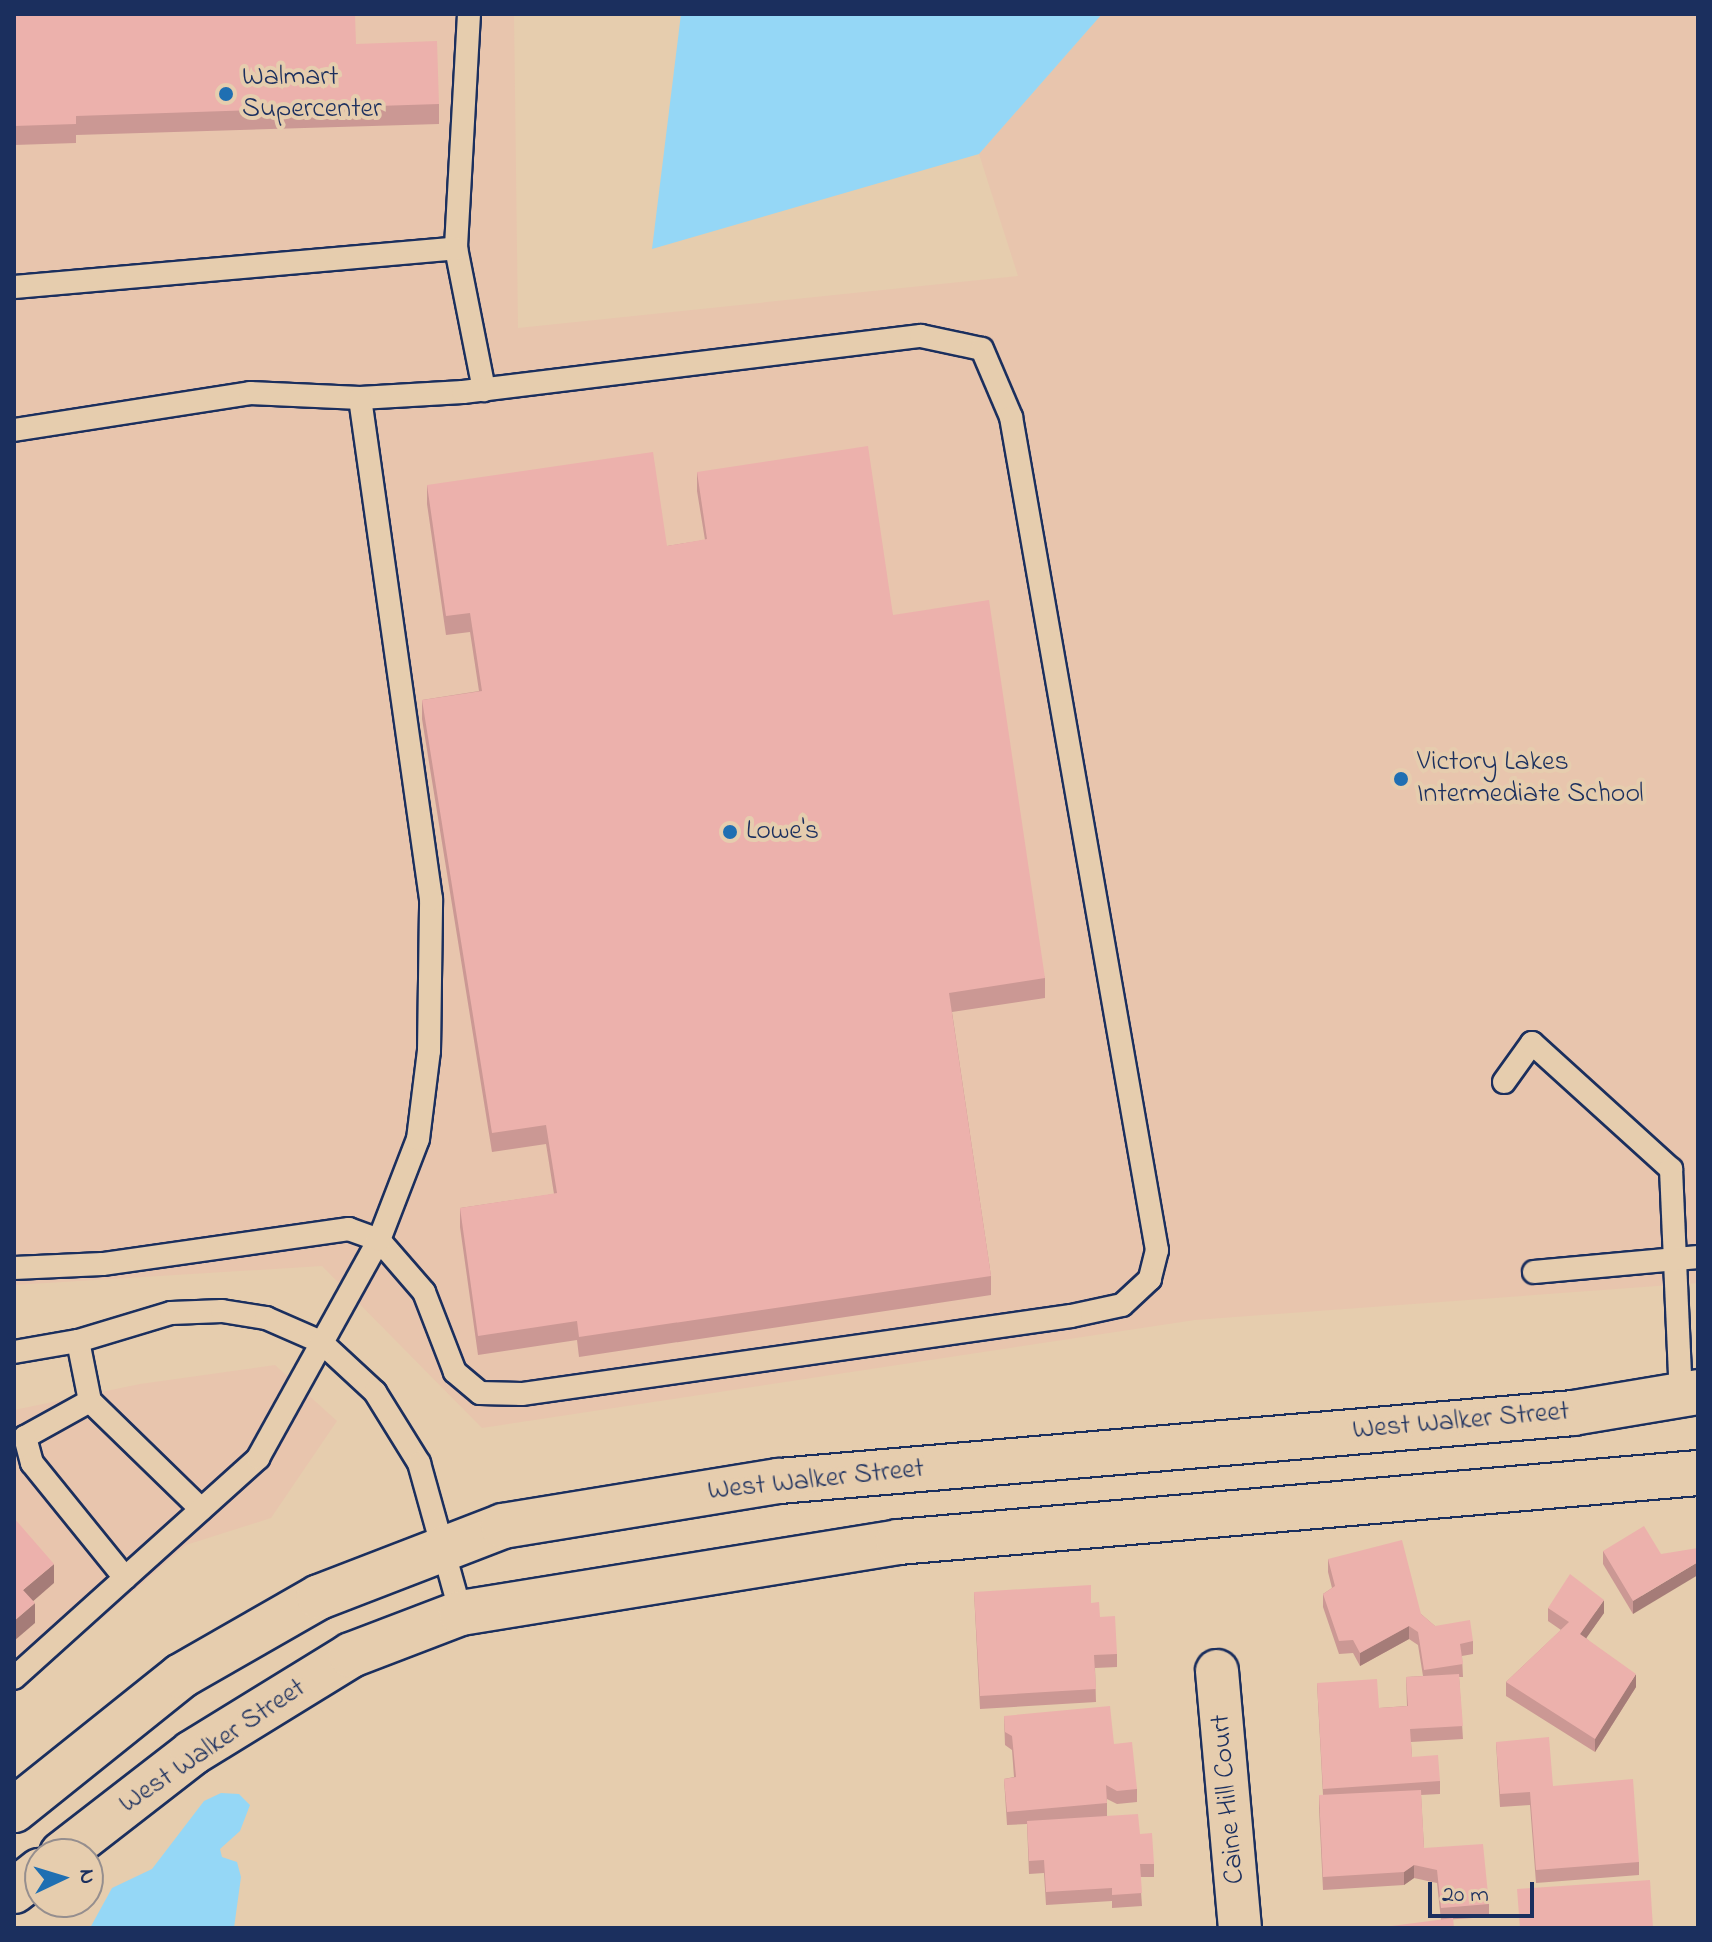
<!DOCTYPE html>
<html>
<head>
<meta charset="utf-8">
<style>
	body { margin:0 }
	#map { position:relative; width:1712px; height:1942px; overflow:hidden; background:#e6cdae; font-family:"Indie Flower",sans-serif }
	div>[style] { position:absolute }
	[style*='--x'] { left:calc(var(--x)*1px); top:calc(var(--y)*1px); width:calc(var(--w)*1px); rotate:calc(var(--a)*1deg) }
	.built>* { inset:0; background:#e8c5ad }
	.water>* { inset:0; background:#95d7f6 }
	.roads { filter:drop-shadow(2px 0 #1b2f5e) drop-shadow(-2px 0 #1b2f5e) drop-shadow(0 2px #1b2f5e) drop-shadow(0 -2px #1b2f5e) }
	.service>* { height:22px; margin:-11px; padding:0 11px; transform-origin:11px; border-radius:11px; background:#e6cdae }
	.minor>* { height:42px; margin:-21px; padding:0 21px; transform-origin:21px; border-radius:21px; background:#e6cdae }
	.tertiary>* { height:44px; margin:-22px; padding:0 22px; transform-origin:22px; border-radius:22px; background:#e6cdae }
	.wall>* { inset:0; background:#cb9894 }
	.shaded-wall>* { inset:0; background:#a57c78 }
	.building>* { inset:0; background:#ecb1ac }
	.dots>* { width:22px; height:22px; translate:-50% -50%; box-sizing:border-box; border:4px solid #e6cdae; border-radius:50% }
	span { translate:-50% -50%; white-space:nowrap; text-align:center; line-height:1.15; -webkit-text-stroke:8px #e6cdae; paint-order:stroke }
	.poi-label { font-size:28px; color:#1b2f5e }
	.left { translate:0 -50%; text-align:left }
	.street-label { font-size:28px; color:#1b2f5e }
	.frame { position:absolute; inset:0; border:16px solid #1b2f5e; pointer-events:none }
	.north { position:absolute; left:24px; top:1838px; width:80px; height:80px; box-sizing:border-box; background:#e6cdae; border:2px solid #958e8e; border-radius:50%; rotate:86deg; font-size:22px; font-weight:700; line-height:32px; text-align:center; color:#1b2f5e }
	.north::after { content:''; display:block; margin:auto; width:28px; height:36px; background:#1f6fb2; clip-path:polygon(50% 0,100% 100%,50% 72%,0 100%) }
	.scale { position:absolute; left:1428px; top:1882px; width:106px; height:36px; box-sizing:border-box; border:4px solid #1b2f5e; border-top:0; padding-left:10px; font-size:24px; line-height:28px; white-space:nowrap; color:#1b2f5e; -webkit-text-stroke:6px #e6cdae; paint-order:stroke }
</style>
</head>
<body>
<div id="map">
	<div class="built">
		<div style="clip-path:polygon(14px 14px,514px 14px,518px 328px,1018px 276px,979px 154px,1102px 14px,1698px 14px,1698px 1283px,1195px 1320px,482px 1428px,322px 1266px,14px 1285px)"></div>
		<div style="clip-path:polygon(275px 1365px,337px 1421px,271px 1518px,186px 1545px,14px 1695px,14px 1410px,140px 1384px)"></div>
	</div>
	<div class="water">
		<div style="clip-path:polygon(681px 14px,1102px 14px,979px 154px,652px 249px)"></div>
		<div style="clip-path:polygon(221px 1793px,239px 1794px,250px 1805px,240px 1831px,220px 1849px,222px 1857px,237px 1862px,241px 1877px,234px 1928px,90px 1928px,112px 1888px,152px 1869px,204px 1801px)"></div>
	</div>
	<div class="roads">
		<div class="service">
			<div style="--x:469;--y:14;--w:234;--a:93.2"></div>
			<div style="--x:456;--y:248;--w:145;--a:78.8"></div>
			<div style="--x:14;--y:287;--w:444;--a:-5"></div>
			<div style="--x:14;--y:430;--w:239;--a:-8.9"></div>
			<div style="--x:250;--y:393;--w:110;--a:2.6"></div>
			<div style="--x:360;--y:398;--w:103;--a:-3.3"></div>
			<div style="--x:463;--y:392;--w:461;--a:-7"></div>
			<div style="--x:921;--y:336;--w:62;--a:12"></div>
			<div style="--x:982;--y:349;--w:74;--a:66.9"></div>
			<div style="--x:1011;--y:417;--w:846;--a:80.06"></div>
			<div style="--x:1157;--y:1250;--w:30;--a:104"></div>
			<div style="--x:1150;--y:1279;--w:38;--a:137"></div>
			<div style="--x:1122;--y:1305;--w:52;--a:167.8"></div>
			<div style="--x:1071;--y:1316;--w:555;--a:171.91"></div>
			<div style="--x:522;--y:1394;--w:42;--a:-178.6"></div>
			<div style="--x:480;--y:1393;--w:33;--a:-140"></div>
			<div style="--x:455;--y:1372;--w:86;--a:-111.2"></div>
			<div style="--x:424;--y:1292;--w:69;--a:-130.9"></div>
			<div style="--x:379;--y:1240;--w:32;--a:-160"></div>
			<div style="--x:349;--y:1229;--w:249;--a:171.9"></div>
			<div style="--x:102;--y:1264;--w:88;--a:177.4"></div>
			<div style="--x:1504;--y:1082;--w:48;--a:-54.3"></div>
			<div style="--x:1532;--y:1043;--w:188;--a:42.2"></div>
			<div style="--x:1671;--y:1169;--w:226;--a:87.5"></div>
			<div style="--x:1534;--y:1272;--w:165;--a:-5.2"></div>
			<div style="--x:78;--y:1341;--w:61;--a:78.7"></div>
			<div style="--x:90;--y:1401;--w:155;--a:44.2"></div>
			<div style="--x:14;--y:1352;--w:65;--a:-9.8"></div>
			<div style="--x:78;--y:1341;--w:97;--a:-16.8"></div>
			<div style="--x:171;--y:1313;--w:51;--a:-2.2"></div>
			<div style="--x:222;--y:1311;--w:45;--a:9"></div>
			<div style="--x:266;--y:1318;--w:60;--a:23.6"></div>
			<div style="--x:321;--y:1342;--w:74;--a:42.8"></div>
			<div style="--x:375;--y:1392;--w:84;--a:58.2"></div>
			<div style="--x:419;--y:1463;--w:156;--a:74.4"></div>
			<div style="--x:90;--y:1401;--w:74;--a:151"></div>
			<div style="--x:25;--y:1437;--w:27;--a:75"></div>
			<div style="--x:32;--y:1463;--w:148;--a:51"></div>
			<div style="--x:14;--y:1678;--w:329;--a:-42"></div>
			<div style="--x:258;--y:1458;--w:249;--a:-61"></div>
			<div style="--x:379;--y:1240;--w:108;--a:-68.9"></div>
			<div style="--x:418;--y:1139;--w:89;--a:-82.9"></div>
			<div style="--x:429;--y:1051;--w:152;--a:-89.2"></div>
			<div style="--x:431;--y:899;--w:506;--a:-98.07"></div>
		</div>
		<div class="minor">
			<div style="--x:1217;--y:1671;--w:258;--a:84.9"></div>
		</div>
		<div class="tertiary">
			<div style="--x:14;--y:1810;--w:214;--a:-38.7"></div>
			<div style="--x:181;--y:1676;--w:159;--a:-29.8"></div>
			<div style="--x:319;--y:1597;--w:197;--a:-21.1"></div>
			<div style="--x:503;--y:1526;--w:280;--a:-9.3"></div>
			<div style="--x:779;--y:1481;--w:797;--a:-4.89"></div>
			<div style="--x:1573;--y:1413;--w:127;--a:-9.5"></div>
			<div style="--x:62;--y:1854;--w:165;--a:-37.8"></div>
			<div style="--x:192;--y:1753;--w:187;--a:-31.6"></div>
			<div style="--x:351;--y:1655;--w:118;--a:-20.9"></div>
			<div style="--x:461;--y:1613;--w:443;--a:-9.2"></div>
			<div style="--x:898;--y:1542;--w:803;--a:-4.93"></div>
			<div style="--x:14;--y:1891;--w:33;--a:-38"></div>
		</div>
	</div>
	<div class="wall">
		<div style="clip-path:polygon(14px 14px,356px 44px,439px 104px,439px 124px,76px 135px,76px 143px,14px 145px)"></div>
		<div style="clip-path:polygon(697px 472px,893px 615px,1045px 978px,1045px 998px,952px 1012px,991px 1276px,991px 1295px,579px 1357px,577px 1340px,478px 1355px,460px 1227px,460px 1208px,554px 1194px,546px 1144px,492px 1152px,422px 719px,422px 700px,479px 691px,470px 632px,446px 635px,427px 504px,427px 485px,667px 546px,705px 540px,697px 491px)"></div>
		<div style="clip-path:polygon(1603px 1551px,1661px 1554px,1633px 1614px,1603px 1564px)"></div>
		<div style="clip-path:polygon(1328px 1559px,1421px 1614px,1435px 1626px,1473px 1641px,1473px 1654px,1462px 1656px,1463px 1677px,1459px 1677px,1463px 1739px,1411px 1742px,1412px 1757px,1440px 1781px,1440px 1794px,1421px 1795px,1424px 1848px,1489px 1904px,1489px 1917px,1441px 1920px,1437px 1883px,1414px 1878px,1404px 1885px,1323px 1890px,1319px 1808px,1319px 1795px,1323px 1795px,1317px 1683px,1379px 1708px,1407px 1706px,1406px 1677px,1423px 1676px,1418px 1645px,1409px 1639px,1360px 1666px,1353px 1653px,1339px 1654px,1323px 1607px,1323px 1594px,1332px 1588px,1328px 1572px)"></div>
		<div style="clip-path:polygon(974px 1592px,1091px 1603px,1117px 1654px,1117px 1667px,1095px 1668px,1096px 1702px,980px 1709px)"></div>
		<div style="clip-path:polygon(1548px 1608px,1604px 1613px,1586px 1638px,1636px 1687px,1595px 1752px,1506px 1696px,1506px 1682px,1561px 1630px,1548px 1621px)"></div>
		<div style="clip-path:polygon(1004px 1716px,1114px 1744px,1137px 1789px,1137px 1802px,1117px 1804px,1107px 1799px,1107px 1816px,1140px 1834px,1154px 1864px,1154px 1877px,1140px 1877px,1142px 1906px,1112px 1908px,1112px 1901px,1046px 1905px,1044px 1873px,1029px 1874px,1027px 1824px,1007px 1825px,1004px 1779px,1014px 1777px,1012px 1750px,1005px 1745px)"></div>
		<div style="clip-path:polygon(1496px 1742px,1553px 1786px,1639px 1862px,1639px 1875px,1536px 1883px,1530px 1805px,1500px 1807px)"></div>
	</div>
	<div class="shaded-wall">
		<div style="clip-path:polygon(1698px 1562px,1698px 1575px,1633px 1614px,1633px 1601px)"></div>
		<div style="clip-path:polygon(54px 1564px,54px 1583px,23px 1610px,23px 1590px)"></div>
		<div style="clip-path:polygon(1604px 1600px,1604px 1613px,1580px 1647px,1580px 1634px)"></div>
		<div style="clip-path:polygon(35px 1603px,35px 1623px,14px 1641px,14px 1621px)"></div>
		<div style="clip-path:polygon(1409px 1626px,1409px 1639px,1360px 1666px,1360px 1653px)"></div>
		<div style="clip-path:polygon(1636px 1674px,1636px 1687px,1595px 1752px,1595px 1739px)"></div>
		<div style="clip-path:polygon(1414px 1865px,1414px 1878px,1404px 1885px,1404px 1872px)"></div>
	</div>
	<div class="building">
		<div style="clip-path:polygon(14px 14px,355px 14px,356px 44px,437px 41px,439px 104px,76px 116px,76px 124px,14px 126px)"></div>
		<div style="clip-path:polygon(868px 446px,893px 615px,989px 600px,1045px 978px,949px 993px,991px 1276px,579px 1337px,577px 1321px,478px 1336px,460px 1208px,557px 1193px,546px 1125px,492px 1133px,422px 700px,482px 691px,470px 613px,446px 616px,427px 485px,653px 452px,667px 546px,707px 539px,697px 472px)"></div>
		<div style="clip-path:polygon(14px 1518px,54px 1564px,23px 1590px,35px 1603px,14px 1621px)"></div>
		<div style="clip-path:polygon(1644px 1526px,1661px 1554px,1698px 1548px,1698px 1562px,1633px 1601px,1603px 1551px)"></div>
		<div style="clip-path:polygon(1402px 1540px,1421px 1614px,1435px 1626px,1470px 1620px,1473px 1641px,1460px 1644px,1463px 1664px,1424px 1670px,1418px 1632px,1409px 1626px,1360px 1653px,1353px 1640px,1339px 1641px,1323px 1594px,1335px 1586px,1328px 1559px)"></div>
		<div style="clip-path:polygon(1570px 1574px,1604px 1600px,1580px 1634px,1636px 1674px,1595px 1739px,1506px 1682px,1569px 1622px,1548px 1608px)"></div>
		<div style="clip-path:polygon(1091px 1585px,1091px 1603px,1099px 1602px,1100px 1617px,1115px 1616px,1117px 1654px,1094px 1655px,1096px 1689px,980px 1696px,974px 1592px)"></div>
		<div style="clip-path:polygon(1459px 1674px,1463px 1726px,1410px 1729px,1412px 1757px,1438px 1755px,1440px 1781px,1323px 1789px,1317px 1683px,1377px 1679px,1379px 1708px,1408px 1706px,1406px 1677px)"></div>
		<div style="clip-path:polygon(1110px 1706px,1114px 1744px,1132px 1742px,1137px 1789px,1117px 1791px,1106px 1785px,1107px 1803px,1007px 1812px,1004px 1779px,1016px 1777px,1012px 1736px,1005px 1732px,1004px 1716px)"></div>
		<div style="clip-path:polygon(1549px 1737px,1553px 1786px,1633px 1779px,1639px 1862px,1536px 1870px,1530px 1792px,1500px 1794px,1496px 1742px)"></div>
		<div style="clip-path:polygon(1421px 1790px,1424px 1848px,1483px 1844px,1489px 1904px,1441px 1908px,1437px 1870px,1414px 1865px,1404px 1872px,1323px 1877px,1319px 1795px)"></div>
		<div style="clip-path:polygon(1138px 1814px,1140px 1834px,1152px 1833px,1154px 1864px,1140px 1864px,1142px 1893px,1112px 1895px,1112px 1888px,1046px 1892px,1044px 1860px,1029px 1861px,1027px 1821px)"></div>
		<div style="clip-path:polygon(1650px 1880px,1653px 1928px,1555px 1928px,1555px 1926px,1520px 1928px,1517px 1889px)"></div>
		<div style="clip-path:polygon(1453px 1918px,1454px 1928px,1376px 1928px)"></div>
	</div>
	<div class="dots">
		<div style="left:226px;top:94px;background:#1f6fb2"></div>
		<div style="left:1401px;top:779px;background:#1f6fb2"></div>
		<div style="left:730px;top:832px;background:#1f6fb2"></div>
	</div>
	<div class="poi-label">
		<span class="left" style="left:242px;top:94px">Walmart<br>Supercenter</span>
		<span class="left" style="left:1417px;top:779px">Victory Lakes<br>Intermediate School</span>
		<span class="left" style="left:746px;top:832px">Lowe's</span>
	</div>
	<div class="street-label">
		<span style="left:1461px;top:1422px;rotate:-5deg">West Walker Street</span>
		<span style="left:816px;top:1481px;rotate:-6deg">West Walker Street</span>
		<span style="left:213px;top:1747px;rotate:-34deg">West Walker Street</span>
		<span style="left:1229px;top:1799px;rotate:-95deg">Caine Hill Court</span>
	</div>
	<div class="frame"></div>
	<div class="north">N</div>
	<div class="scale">20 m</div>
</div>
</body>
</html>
